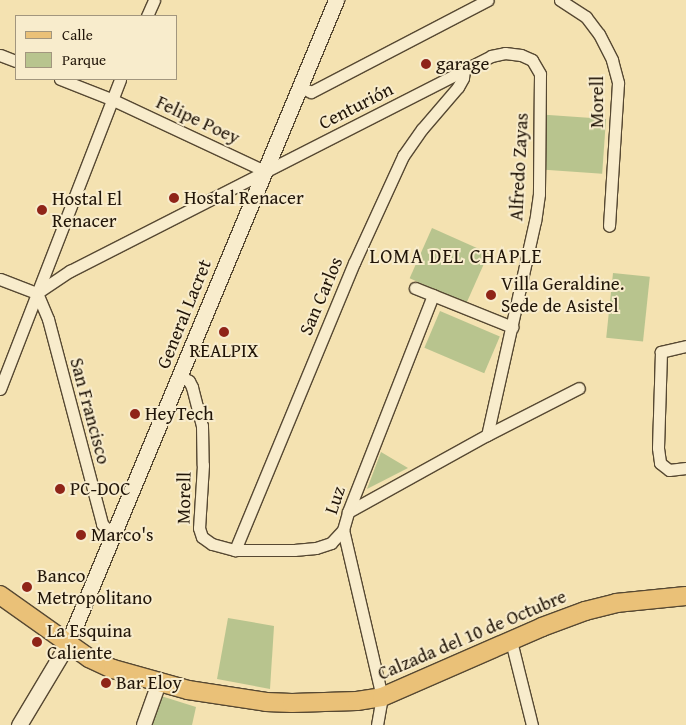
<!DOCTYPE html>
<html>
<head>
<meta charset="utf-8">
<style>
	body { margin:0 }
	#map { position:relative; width:686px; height:725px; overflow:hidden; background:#f4e2b1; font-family:"Gentium Book Plus",serif }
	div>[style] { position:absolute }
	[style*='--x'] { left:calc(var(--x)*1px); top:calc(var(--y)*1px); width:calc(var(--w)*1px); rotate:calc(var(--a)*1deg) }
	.green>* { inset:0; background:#b8c48e; transform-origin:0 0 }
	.roads { filter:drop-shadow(1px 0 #564832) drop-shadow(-1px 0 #564832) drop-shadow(0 1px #564832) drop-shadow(0 -1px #564832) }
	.minor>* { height:11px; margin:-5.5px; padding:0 5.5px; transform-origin:5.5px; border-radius:5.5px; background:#f8eccc }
	.tertiary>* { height:14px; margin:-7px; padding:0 7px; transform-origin:7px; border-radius:7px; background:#f8eccc }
	.secondary>* { height:15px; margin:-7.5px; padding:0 7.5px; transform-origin:7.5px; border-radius:7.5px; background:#f8eccc }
	.primary>* { height:18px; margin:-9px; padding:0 9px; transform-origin:9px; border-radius:9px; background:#eac178 }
	.dots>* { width:14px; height:14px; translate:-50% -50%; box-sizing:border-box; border:2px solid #f8eccc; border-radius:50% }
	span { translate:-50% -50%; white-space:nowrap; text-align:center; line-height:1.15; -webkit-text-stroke:4px #f8eccc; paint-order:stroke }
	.poi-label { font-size:19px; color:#211508 }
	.left { translate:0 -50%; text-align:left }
	.street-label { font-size:19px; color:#211508 }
	.neighbourhood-label { font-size:20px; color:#211508; letter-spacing:1px }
	.legend { position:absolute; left:15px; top:15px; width:162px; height:65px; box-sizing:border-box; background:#f8eccc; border:1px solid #a2967e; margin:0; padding:6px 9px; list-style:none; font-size:15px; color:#211508 }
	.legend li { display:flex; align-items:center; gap:10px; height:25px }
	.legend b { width:25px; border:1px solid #a2967e }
</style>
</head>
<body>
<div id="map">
	<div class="green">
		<div style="left:606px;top:119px;width:55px;height:61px;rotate:94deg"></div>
		<div style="left:432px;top:228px;width:62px;height:55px;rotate:24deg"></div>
		<div style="left:613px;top:273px;width:37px;height:65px;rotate:6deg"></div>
		<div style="left:440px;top:311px;width:65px;height:40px;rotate:23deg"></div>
		<div style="clip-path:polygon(381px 452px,408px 468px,367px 489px)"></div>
		<div style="clip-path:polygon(228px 618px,274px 626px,270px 689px,217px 679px)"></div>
		<div style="clip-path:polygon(161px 696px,196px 707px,192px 725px,150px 725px)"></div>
	</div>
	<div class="roads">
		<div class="minor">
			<div style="--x:560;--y:0;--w:31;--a:33"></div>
			<div style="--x:586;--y:17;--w:21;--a:53"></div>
			<div style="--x:599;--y:34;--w:29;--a:63"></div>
			<div style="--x:612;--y:60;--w:24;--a:75"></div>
			<div style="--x:618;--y:83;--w:143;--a:93.6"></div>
			<div style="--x:147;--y:16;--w:17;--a:-66"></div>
			<div style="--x:0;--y:55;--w:17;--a:21"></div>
			<div style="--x:60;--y:79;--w:55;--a:21.4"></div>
			<div style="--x:111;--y:99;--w:170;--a:25.1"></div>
			<div style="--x:300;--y:87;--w:12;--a:24"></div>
			<div style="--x:311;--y:92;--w:199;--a:-27.5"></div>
			<div style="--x:0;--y:279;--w:40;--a:21"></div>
			<div style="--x:415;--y:288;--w:105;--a:21.9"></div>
			<div style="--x:37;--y:293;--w:40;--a:-34"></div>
			<div style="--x:70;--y:271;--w:442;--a:-27"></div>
			<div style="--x:464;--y:70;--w:30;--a:-27"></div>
			<div style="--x:491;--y:56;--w:14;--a:-12"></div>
			<div style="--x:505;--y:53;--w:16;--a:7"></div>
			<div style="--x:521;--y:55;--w:12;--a:24"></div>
			<div style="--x:532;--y:60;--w:16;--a:60"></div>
			<div style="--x:540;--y:74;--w:120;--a:90.5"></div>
			<div style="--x:539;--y:194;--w:27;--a:98"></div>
			<div style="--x:535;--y:221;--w:219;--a:102.6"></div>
			<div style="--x:37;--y:293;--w:28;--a:67"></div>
			<div style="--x:48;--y:319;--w:212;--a:75.2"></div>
			<div style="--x:102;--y:524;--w:16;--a:43"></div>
			<div style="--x:686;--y:346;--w:26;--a:167"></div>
			<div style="--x:661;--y:352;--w:96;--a:91.8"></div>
			<div style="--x:658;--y:448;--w:15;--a:82"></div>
			<div style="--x:660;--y:463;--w:11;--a:38"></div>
			<div style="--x:669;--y:470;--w:17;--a:-7"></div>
			<div style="--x:180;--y:376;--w:10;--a:29"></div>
			<div style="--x:189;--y:381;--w:7;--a:63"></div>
			<div style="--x:192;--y:387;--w:40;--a:75.6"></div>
			<div style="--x:202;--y:426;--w:39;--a:89"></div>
			<div style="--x:203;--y:465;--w:63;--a:93.6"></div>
			<div style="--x:199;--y:528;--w:9;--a:72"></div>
			<div style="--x:202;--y:537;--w:12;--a:35"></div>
			<div style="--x:212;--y:544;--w:24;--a:15"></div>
			<div style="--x:235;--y:550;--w:59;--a:0"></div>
			<div style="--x:294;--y:550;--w:22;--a:-5"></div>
			<div style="--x:316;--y:548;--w:16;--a:-18"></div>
			<div style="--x:331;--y:543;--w:18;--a:-47"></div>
			<div style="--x:0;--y:389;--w:332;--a:-68.8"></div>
			<div style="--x:348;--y:512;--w:159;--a:-29"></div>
			<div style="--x:487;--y:435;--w:103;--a:-27.1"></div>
			<div style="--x:235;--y:550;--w:311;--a:-67.5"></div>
			<div style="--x:354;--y:263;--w:118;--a:-65.4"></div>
			<div style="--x:403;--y:156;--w:33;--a:-55"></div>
			<div style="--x:422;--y:129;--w:55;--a:-49.4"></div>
			<div style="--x:458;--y:87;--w:10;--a:-61"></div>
			<div style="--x:463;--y:78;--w:8;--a:-83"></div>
			<div style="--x:511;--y:641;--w:87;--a:76"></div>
			<div style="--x:377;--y:725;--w:28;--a:-80"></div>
			<div style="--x:382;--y:697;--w:171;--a:-103.1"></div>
			<div style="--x:343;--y:530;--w:19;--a:-74"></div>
			<div style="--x:348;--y:512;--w:233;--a:-68.6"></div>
		</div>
		<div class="tertiary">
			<div style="--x:144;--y:725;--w:45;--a:-70.3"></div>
		</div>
		<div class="secondary">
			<div style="--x:19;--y:725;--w:96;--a:-59.1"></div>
			<div style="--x:68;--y:643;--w:697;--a:-67.37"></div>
		</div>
		<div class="primary">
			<div style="--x:0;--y:595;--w:109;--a:35.3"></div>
			<div style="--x:89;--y:658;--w:26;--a:25"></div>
			<div style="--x:113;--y:669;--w:78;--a:15.6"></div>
			<div style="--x:188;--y:690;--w:79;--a:8.7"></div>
			<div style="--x:266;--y:702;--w:26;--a:2"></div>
			<div style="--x:292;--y:703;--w:65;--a:-1.8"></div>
			<div style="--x:357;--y:701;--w:25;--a:-9"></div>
			<div style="--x:382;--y:697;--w:175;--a:-23.6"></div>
			<div style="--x:542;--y:627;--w:46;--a:-20.4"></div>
			<div style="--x:585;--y:611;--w:32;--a:-14"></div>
			<div style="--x:616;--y:603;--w:70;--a:-5.7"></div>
		</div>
	</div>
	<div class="dots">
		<div style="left:426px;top:64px;background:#8f2418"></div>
		<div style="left:174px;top:198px;background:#8f2418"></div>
		<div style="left:42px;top:210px;background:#8f2418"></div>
		<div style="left:491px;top:295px;background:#8f2418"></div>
		<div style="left:224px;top:332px;background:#8f2418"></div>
		<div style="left:135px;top:414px;background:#8f2418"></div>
		<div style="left:60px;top:489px;background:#8f2418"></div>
		<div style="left:81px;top:535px;background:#8f2418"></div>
		<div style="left:27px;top:587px;background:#8f2418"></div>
		<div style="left:37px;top:642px;background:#8f2418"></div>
		<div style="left:106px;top:683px;background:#8f2418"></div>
	</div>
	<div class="poi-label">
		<span class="left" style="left:436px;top:64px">garage</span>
		<span class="left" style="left:184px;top:198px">Hostal Renacer</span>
		<span class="left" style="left:52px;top:210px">Hostal El<br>Renacer</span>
		<span class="left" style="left:501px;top:295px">Villa Geraldine.<br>Sede de Asistel</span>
		<span style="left:224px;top:351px">REALPIX</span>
		<span class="left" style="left:145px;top:414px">HeyTech</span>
		<span class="left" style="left:70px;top:489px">PC-DOC</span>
		<span class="left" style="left:91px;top:535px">Marco's</span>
		<span class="left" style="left:37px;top:587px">Banco<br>Metropolitano</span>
		<span class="left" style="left:47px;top:642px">La Esquina<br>Caliente</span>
		<span class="left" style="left:116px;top:683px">Bar Eloy</span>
	</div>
	<div class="street-label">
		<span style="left:597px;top:102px;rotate:-90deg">Morell</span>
		<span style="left:356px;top:106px;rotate:-27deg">Centurión</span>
		<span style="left:198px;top:120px;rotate:25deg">Felipe Poey</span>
		<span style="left:519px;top:167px;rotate:-87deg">Alfredo Zayas</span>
		<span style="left:321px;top:296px;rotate:-67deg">San Carlos</span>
		<span style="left:184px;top:314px;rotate:-68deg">General Lacret</span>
		<span style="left:90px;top:411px;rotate:75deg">San Francisco</span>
		<span style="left:184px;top:498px;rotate:-89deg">Morell</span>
		<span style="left:335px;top:500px;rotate:-71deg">Luz</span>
		<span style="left:472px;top:635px;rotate:-23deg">Calzada del 10 de Octubre</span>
	</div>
	<div class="neighbourhood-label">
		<span style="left:456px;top:255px">LOMA DEL CHAPLE</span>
	</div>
	<ul class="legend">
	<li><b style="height:6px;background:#eac178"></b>Calle</li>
	<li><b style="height:14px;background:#b8c48e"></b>Parque</li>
	</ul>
</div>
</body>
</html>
